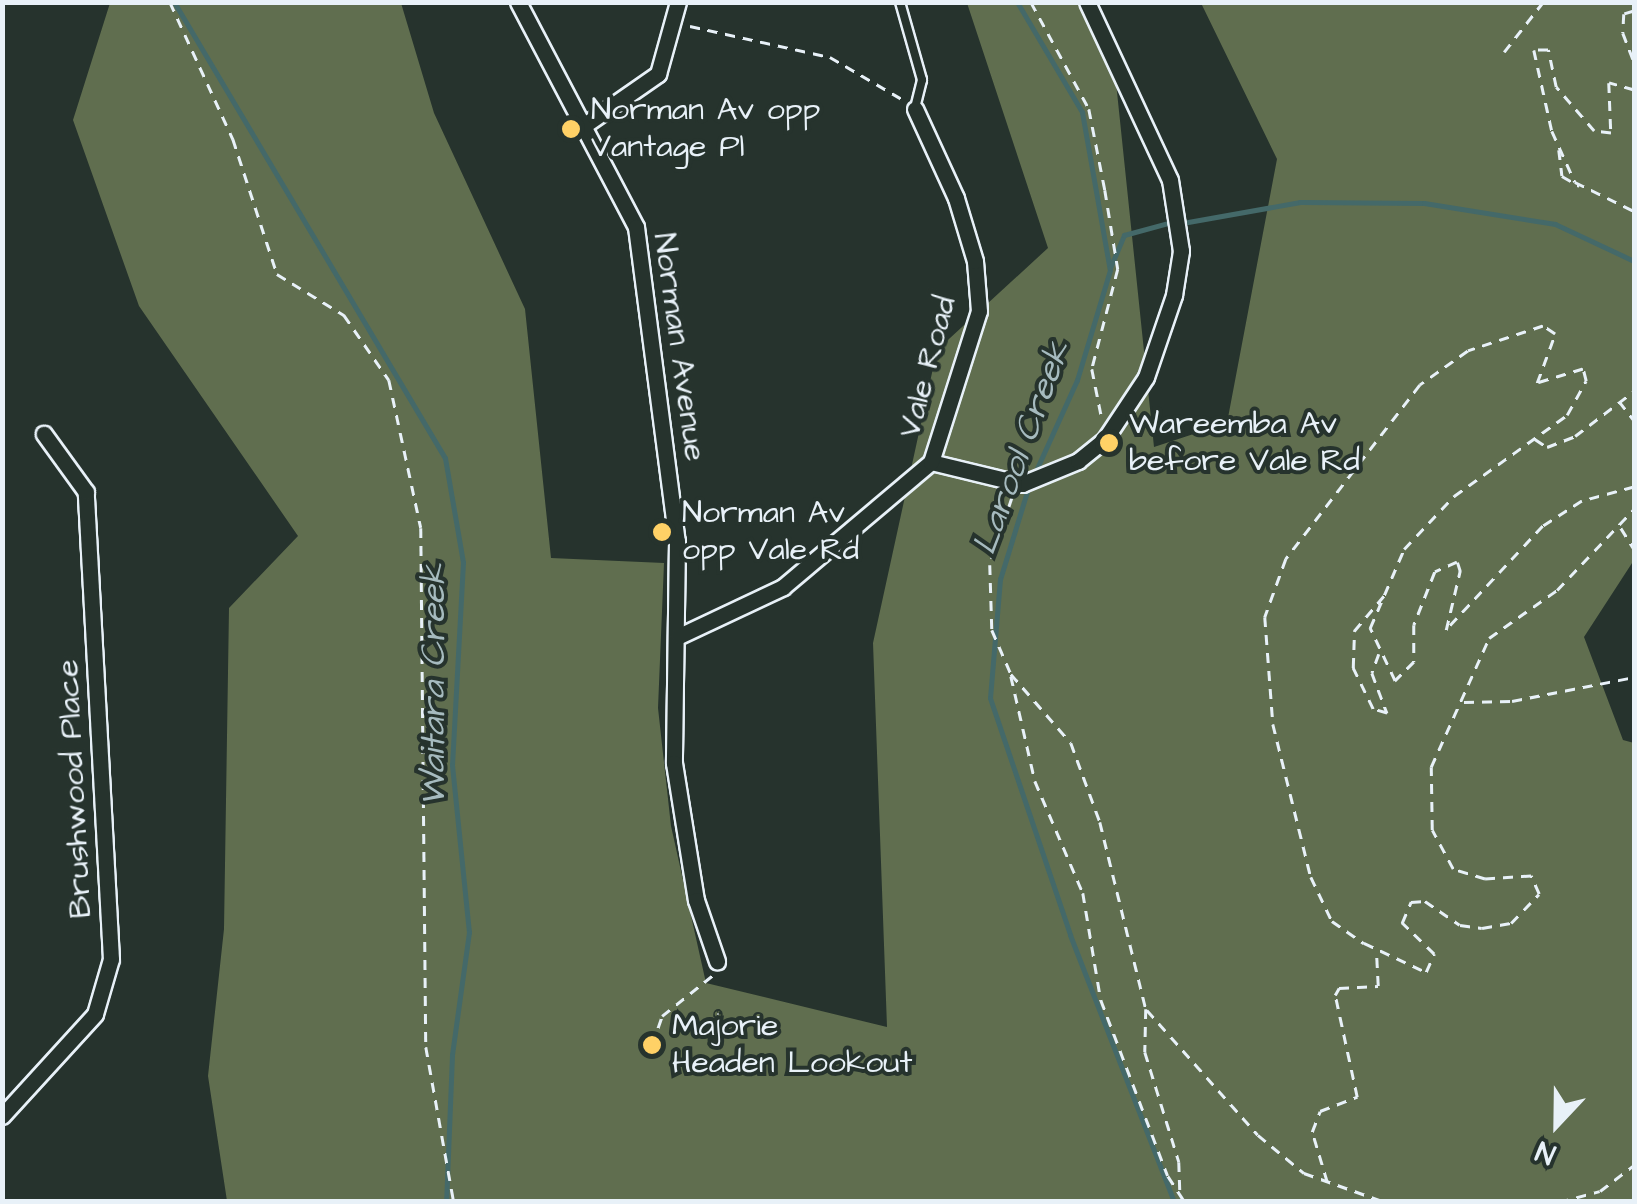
<!DOCTYPE html>
<html>
<head>
<meta charset="utf-8">
<style>
	body { margin:0 }
	#map { position:relative; width:1637px; height:1204px; overflow:hidden; background:#26332d; font-family:"Architects Daughter",sans-serif }
	div>[style] { position:absolute }
	[style*='--x'] { left:calc(var(--x)*1px); top:calc(var(--y)*1px); width:calc(var(--w)*1px); rotate:calc(var(--a)*1deg) }
	.green>* { inset:0; background:#606e4f }
	.stream>* { height:5px; margin:-2.5px; padding:0 2.5px; transform-origin:2.5px; border-radius:2.5px; background:#446969 }
	.path>* { height:2.5px; margin-top:-1.25px; transform-origin:0; background:repeating-linear-gradient(90deg,#e8f1f8 0 10px,transparent 0 18px) }
	.roads { filter:drop-shadow(2px 0 #e8f1f8) drop-shadow(-2px 0 #e8f1f8) drop-shadow(0 2px #e8f1f8) drop-shadow(0 -2px #e8f1f8) }
	.lane>* { height:8px; margin:-4px; padding:0 4px; transform-origin:4px; border-radius:4px; background:#26332d }
	.street>* { height:15px; margin:-7.5px; padding:0 7.5px; transform-origin:7.5px; border-radius:7.5px; background:#26332d }
	.dots>* { width:28px; height:28px; translate:-50% -50%; box-sizing:border-box; border:5px solid #26332d; border-radius:50% }
	span { translate:-50% -50%; white-space:nowrap; text-align:center; line-height:1.15; -webkit-text-stroke:8px #26332d; paint-order:stroke }
	.poi-label { font-size:32px; color:#e8f1f8 }
	.left { translate:0 -50%; text-align:left }
	.street-label { font-size:32px; color:#e8f1f8 }
	.water-label { font-size:35px; color:#a6bbbf; font-style:italic }
	.frame { position:absolute; inset:0; border:5px solid #e8f1f8; pointer-events:none }
	.north { position:absolute; left:1507px; top:1074px; width:100px; height:100px; -webkit-text-stroke:8px #26332d; paint-order:stroke; rotate:202deg; font-size:28px; font-weight:700; line-height:40px; text-align:center; color:#e8f1f8 }
	.north::after { content:''; display:block; margin:auto; width:35px; height:45px; background:#e8f1f8; clip-path:polygon(50% 0,100% 100%,50% 72%,0 100%) }
</style>
</head>
<body>
<div id="map">
	<div class="green">
		<div style="clip-path:polygon(110px 3px,401px 3px,434px 113px,525px 309px,551px 558px,664px 563px,658px 708px,671px 826px,706px 983px,887px 1027px,873px 643px,937px 350px,1048px 248px,967px 3px,1094px 3px,1112px 44px,1154px 447px,1227px 423px,1277px 159px,1201px 3px,1634px 3px,1634px 560px,1584px 637px,1623px 740px,1634px 743px,1634px 1201px,227px 1201px,208px 1076px,224px 929px,229px 608px,298px 536px,139px 306px,73px 120px)"></div>
	</div>
	<div class="stream">
		<div style="--x:174;--y:2;--w:530;--a:59.28"></div>
		<div style="--x:445;--y:458;--w:106;--a:80.2"></div>
		<div style="--x:463;--y:562;--w:203;--a:93.1"></div>
		<div style="--x:452;--y:765;--w:168;--a:84.2"></div>
		<div style="--x:469;--y:932;--w:124;--a:97.9"></div>
		<div style="--x:452;--y:1055;--w:147;--a:92.3"></div>
		<div style="--x:1017;--y:2;--w:128;--a:59.4"></div>
		<div style="--x:1082;--y:112;--w:160;--a:80"></div>
		<div style="--x:1110;--y:270;--w:115;--a:106.7"></div>
		<div style="--x:1077;--y:380;--w:104;--a:114.4"></div>
		<div style="--x:1188;--y:222;--w:114;--a:-10.1"></div>
		<div style="--x:1300;--y:202;--w:124;--a:0.5"></div>
		<div style="--x:1424;--y:203;--w:133;--a:9.1"></div>
		<div style="--x:1555;--y:224;--w:87;--a:25.1"></div>
		<div style="--x:1110;--y:268;--w:36;--a:-67"></div>
		<div style="--x:1124;--y:235;--w:50;--a:-15.2"></div>
		<div style="--x:1029;--y:485;--w:98;--a:107.1"></div>
		<div style="--x:1000;--y:579;--w:119;--a:94.8"></div>
		<div style="--x:990;--y:698;--w:250;--a:71.3"></div>
		<div style="--x:1070;--y:935;--w:287;--a:68.7"></div>
	</div>
	<div class="path">
		<div style="--x:170;--y:2;--w:151;--a:65.3"></div>
		<div style="--x:233;--y:139;--w:142;--a:71.9"></div>
		<div style="--x:277;--y:274;--w:79;--a:31.5"></div>
		<div style="--x:344;--y:315;--w:79;--a:55.3"></div>
		<div style="--x:389;--y:380;--w:151;--a:77.8"></div>
		<div style="--x:421;--y:528;--w:519;--a:89.45"></div>
		<div style="--x:426;--y:1047;--w:158;--a:79.8"></div>
		<div style="--x:1031;--y:2;--w:122;--a:61.5"></div>
		<div style="--x:1089;--y:109;--w:83;--a:78.8"></div>
		<div style="--x:1105;--y:190;--w:80;--a:80.7"></div>
		<div style="--x:1118;--y:269;--w:103;--a:104.6"></div>
		<div style="--x:1092;--y:369;--w:46;--a:78.7"></div>
		<div style="--x:1634;--y:11;--w:10;--a:163"></div>
		<div style="--x:1624;--y:14;--w:19;--a:93"></div>
		<div style="--x:1623;--y:33;--w:31;--a:69"></div>
		<div style="--x:690;--y:26;--w:143;--a:12.5"></div>
		<div style="--x:830;--y:57;--w:83;--a:30.3"></div>
		<div style="--x:1504;--y:52;--w:63;--a:-52"></div>
		<div style="--x:1634;--y:90;--w:26;--a:-164"></div>
		<div style="--x:1609;--y:83;--w:50;--a:87.7"></div>
		<div style="--x:1611;--y:133;--w:17;--a:-173"></div>
		<div style="--x:1594;--y:131;--w:58;--a:-130.8"></div>
		<div style="--x:1556;--y:87;--w:38;--a:-102"></div>
		<div style="--x:1548;--y:50;--w:14;--a:180"></div>
		<div style="--x:1534;--y:50;--w:83;--a:77.5"></div>
		<div style="--x:1552;--y:131;--w:56;--a:65.7"></div>
		<div style="--x:1575;--y:182;--w:66;--a:26.2"></div>
		<div style="--x:1559;--y:150;--w:26;--a:83"></div>
		<div style="--x:1562;--y:176;--w:20;--a:30"></div>
		<div style="--x:1619;--y:401;--w:24;--a:52"></div>
		<div style="--x:1535;--y:439;--w:14;--a:34"></div>
		<div style="--x:1547;--y:447;--w:30;--a:-21"></div>
		<div style="--x:1575;--y:436;--w:74;--a:-37.3"></div>
		<div style="--x:1634;--y:487;--w:54;--a:164.9"></div>
		<div style="--x:1582;--y:501;--w:46;--a:147.3"></div>
		<div style="--x:1543;--y:526;--w:142;--a:133"></div>
		<div style="--x:1446;--y:630;--w:61;--a:-76.7"></div>
		<div style="--x:1460;--y:571;--w:9;--a:-108"></div>
		<div style="--x:1457;--y:562;--w:24;--a:156"></div>
		<div style="--x:1435;--y:572;--w:57;--a:111.6"></div>
		<div style="--x:1414;--y:625;--w:37;--a:90"></div>
		<div style="--x:1414;--y:662;--w:27;--a:135"></div>
		<div style="--x:1395;--y:681;--w:59;--a:-115.3"></div>
		<div style="--x:1370;--y:628;--w:86;--a:-66.7"></div>
		<div style="--x:1404;--y:549;--w:73;--a:-46.7"></div>
		<div style="--x:1454;--y:496;--w:139;--a:-35.6"></div>
		<div style="--x:1567;--y:415;--w:39;--a:-61"></div>
		<div style="--x:1586;--y:381;--w:12;--a:-104"></div>
		<div style="--x:1583;--y:369;--w:48;--a:163.1"></div>
		<div style="--x:1537;--y:383;--w:52;--a:-69.8"></div>
		<div style="--x:1555;--y:334;--w:14;--a:-146"></div>
		<div style="--x:1543;--y:326;--w:79;--a:161.6"></div>
		<div style="--x:1468;--y:351;--w:59;--a:144.7"></div>
		<div style="--x:1420;--y:385;--w:220;--a:127.6"></div>
		<div style="--x:1286;--y:559;--w:62;--a:109.9"></div>
		<div style="--x:1265;--y:617;--w:107;--a:85.7"></div>
		<div style="--x:1273;--y:724;--w:158;--a:76.1"></div>
		<div style="--x:1311;--y:877;--w:49;--a:64.5"></div>
		<div style="--x:1332;--y:921;--w:39;--a:35"></div>
		<div style="--x:1364;--y:943;--w:68;--a:25.1"></div>
		<div style="--x:1426;--y:972;--w:20;--a:-66"></div>
		<div style="--x:1434;--y:954;--w:45;--a:-135.9"></div>
		<div style="--x:1402;--y:923;--w:23;--a:-67"></div>
		<div style="--x:1411;--y:902;--w:14;--a:-4"></div>
		<div style="--x:1425;--y:901;--w:42;--a:34.4"></div>
		<div style="--x:1460;--y:925;--w:22;--a:8"></div>
		<div style="--x:1482;--y:928;--w:29;--a:-10"></div>
		<div style="--x:1511;--y:923;--w:40;--a:-46"></div>
		<div style="--x:1539;--y:894;--w:20;--a:-114"></div>
		<div style="--x:1531;--y:876;--w:46;--a:176.3"></div>
		<div style="--x:1485;--y:879;--w:34;--a:-163"></div>
		<div style="--x:1453;--y:869;--w:44;--a:-118.3"></div>
		<div style="--x:1432;--y:830;--w:63;--a:-90.9"></div>
		<div style="--x:1431;--y:767;--w:141;--a:-65.8"></div>
		<div style="--x:1489;--y:638;--w:83;--a:-35.2"></div>
		<div style="--x:1557;--y:590;--w:112;--a:-46.5"></div>
		<div style="--x:1012;--y:498;--w:71;--a:108.2"></div>
		<div style="--x:990;--y:565;--w:65;--a:88.2"></div>
		<div style="--x:992;--y:630;--w:48;--a:66.6"></div>
		<div style="--x:1011;--y:674;--w:91;--a:49"></div>
		<div style="--x:1071;--y:743;--w:84;--a:69.8"></div>
		<div style="--x:1100;--y:822;--w:193;--a:76.2"></div>
		<div style="--x:1146;--y:1009;--w:43;--a:91.3"></div>
		<div style="--x:1145;--y:1052;--w:115;--a:72.8"></div>
		<div style="--x:1179;--y:1162;--w:34;--a:88"></div>
		<div style="--x:1621;--y:528;--w:25;--a:58"></div>
		<div style="--x:1379;--y:654;--w:20;--a:110"></div>
		<div style="--x:1372;--y:673;--w:43;--a:69.4"></div>
		<div style="--x:1387;--y:713;--w:15;--a:-164"></div>
		<div style="--x:1373;--y:709;--w:46;--a:-116"></div>
		<div style="--x:1353;--y:668;--w:37;--a:-88"></div>
		<div style="--x:1354;--y:631;--w:51;--a:-49.8"></div>
		<div style="--x:1011;--y:676;--w:108;--a:77.1"></div>
		<div style="--x:1035;--y:781;--w:122;--a:66.8"></div>
		<div style="--x:1083;--y:893;--w:109;--a:80.5"></div>
		<div style="--x:1101;--y:1000;--w:188;--a:69.2"></div>
		<div style="--x:1168;--y:1176;--w:31;--a:57"></div>
		<div style="--x:1464;--y:702;--w:48;--a:-1.2"></div>
		<div style="--x:1512;--y:701;--w:124;--a:-11.1"></div>
		<div style="--x:1147;--y:1010;--w:167;--a:48.4"></div>
		<div style="--x:1258;--y:1135;--w:60;--a:39.6"></div>
		<div style="--x:1304;--y:1173;--w:86;--a:19.7"></div>
		<div style="--x:652;--y:1045;--w:31;--a:-71"></div>
		<div style="--x:662;--y:1016;--w:65;--a:-38.8"></div>
		<div style="--x:1327;--y:1182;--w:52;--a:-106.7"></div>
		<div style="--x:1312;--y:1132;--w:22;--a:-69"></div>
		<div style="--x:1320;--y:1111;--w:40;--a:-21"></div>
		<div style="--x:1357;--y:1097;--w:104;--a:-102.2"></div>
		<div style="--x:1335;--y:995;--w:8;--a:-60"></div>
		<div style="--x:1339;--y:988;--w:39;--a:-3"></div>
		<div style="--x:1378;--y:986;--w:36;--a:-93"></div>
		<div style="--x:1559;--y:1202;--w:42;--a:-15"></div>
		<div style="--x:1600;--y:1191;--w:43;--a:-37.4"></div>
	</div>
	<div class="roads">
		<div class="lane">
			<div style="--x:900;--y:2;--w:81;--a:74.2"></div>
			<div style="--x:922;--y:80;--w:30;--a:104"></div>
		</div>
		<div class="street">
			<div style="--x:518;--y:2;--w:254;--a:62.3"></div>
			<div style="--x:636;--y:227;--w:317;--a:82.6"></div>
			<div style="--x:677;--y:541;--w:222;--a:90.8"></div>
			<div style="--x:674;--y:763;--w:139;--a:80.9"></div>
			<div style="--x:696;--y:900;--w:65;--a:71"></div>
			<div style="--x:586;--y:124;--w:88;--a:-34.8"></div>
			<div style="--x:658;--y:74;--w:75;--a:-74.5"></div>
			<div style="--x:931;--y:462;--w:94;--a:13.6"></div>
			<div style="--x:1022;--y:484;--w:61;--a:-22.3"></div>
			<div style="--x:1078;--y:461;--w:35;--a:-39"></div>
			<div style="--x:1105;--y:439;--w:74;--a:-56.5"></div>
			<div style="--x:1146;--y:377;--w:87;--a:-71.1"></div>
			<div style="--x:1174;--y:295;--w:45;--a:-81"></div>
			<div style="--x:1181;--y:251;--w:72;--a:-98.8"></div>
			<div style="--x:1170;--y:180;--w:196;--a:-115"></div>
			<div style="--x:679;--y:636;--w:115;--a:-25.2"></div>
			<div style="--x:783;--y:587;--w:194;--a:-40.2"></div>
			<div style="--x:931;--y:462;--w:158;--a:-72.4"></div>
			<div style="--x:979;--y:311;--w:50;--a:-94.6"></div>
			<div style="--x:975;--y:261;--w:66;--a:-106.8"></div>
			<div style="--x:956;--y:198;--w:98;--a:-114.7"></div>
			<div style="--x:2;--y:1116;--w:138;--a:-47.6"></div>
			<div style="--x:95;--y:1014;--w:57;--a:-73.8"></div>
			<div style="--x:111;--y:959;--w:468;--a:-93.1"></div>
			<div style="--x:86;--y:492;--w:72;--a:-125.9"></div>
		</div>
	</div>
	<div class="dots">
		<div style="left:571px;top:129px;background:#ffd166"></div>
		<div style="left:1109px;top:443px;background:#ffd166"></div>
		<div style="left:662px;top:532px;background:#ffd166"></div>
		<div style="left:652px;top:1045px;background:#ffd166"></div>
	</div>
	<div class="poi-label">
		<span class="left" style="left:591px;top:129px">Norman Av opp<br>Vantage Pl</span>
		<span class="left" style="left:1129px;top:443px">Wareemba Av<br>before Vale Rd</span>
		<span class="left" style="left:682px;top:532px">Norman Av<br>opp Vale Rd</span>
		<span class="left" style="left:672px;top:1045px">Majorie<br>Headen Lookout</span>
	</div>
	<div class="street-label">
		<span style="left:679px;top:347px;rotate:82deg">Norman Avenue</span>
		<span style="left:928px;top:367px;rotate:-75deg">Vale Road</span>
		<span style="left:75px;top:789px;rotate:-93deg">Brushwood Place</span>
	</div>
	<div class="water-label">
		<span style="left:1022px;top:448px;rotate:-70deg">Larool Creek</span>
		<span style="left:434px;top:685px;rotate:-90deg">Waitara Creek</span>
	</div>
	<div class="frame"></div>
	<div class="north">N</div>
</div>
</body>
</html>
